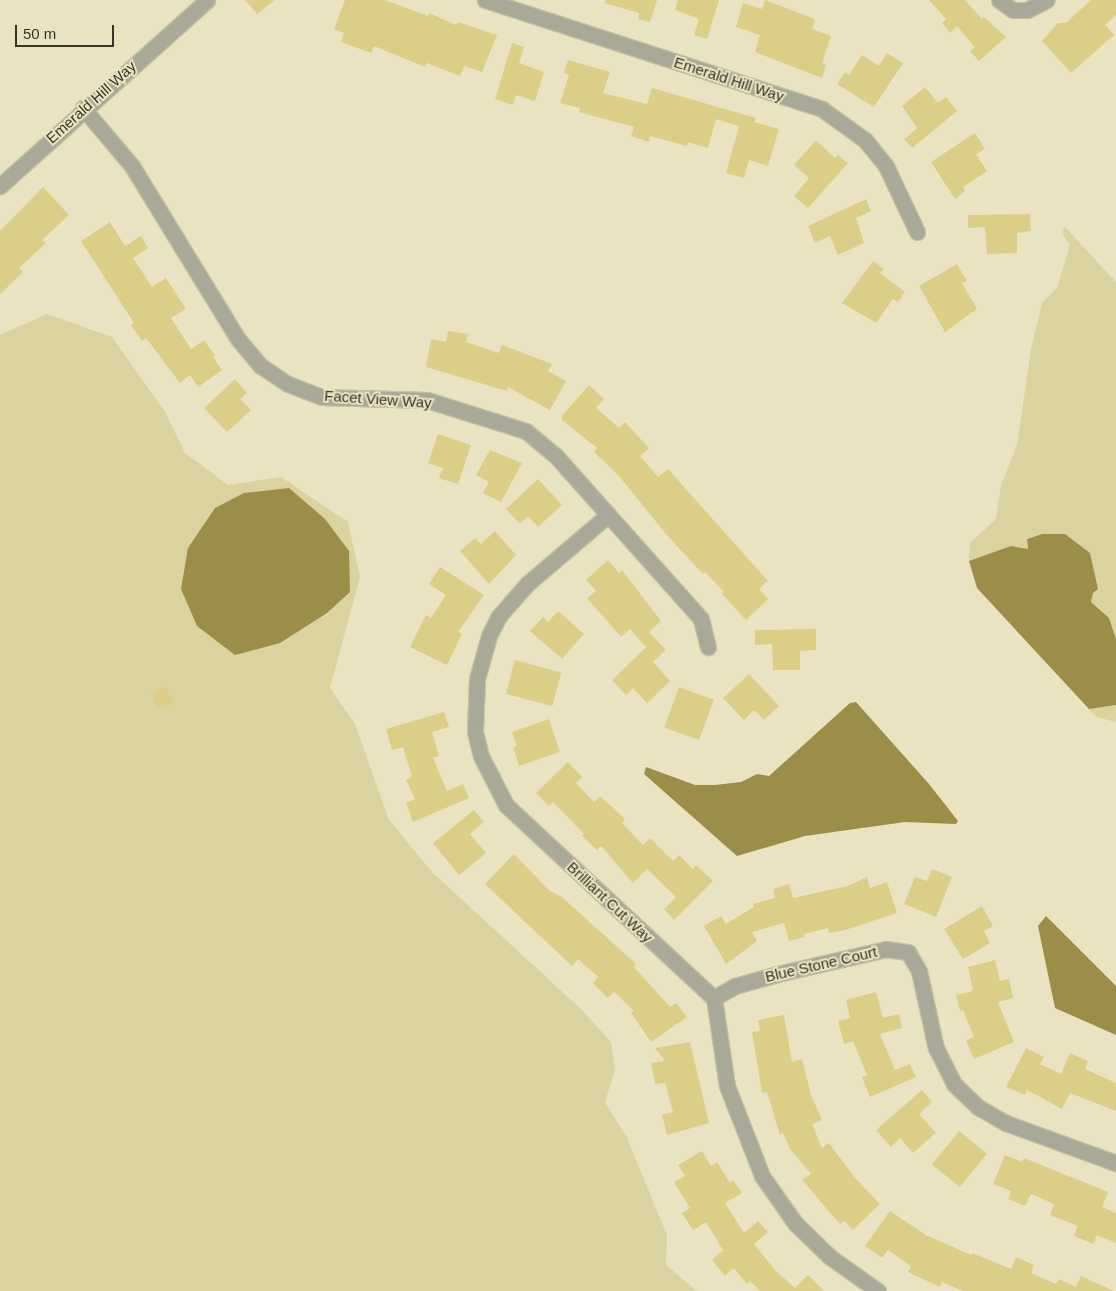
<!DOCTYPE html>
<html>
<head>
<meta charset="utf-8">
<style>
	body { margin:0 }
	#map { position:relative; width:1116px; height:1291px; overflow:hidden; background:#e9e3c1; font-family:Arial,sans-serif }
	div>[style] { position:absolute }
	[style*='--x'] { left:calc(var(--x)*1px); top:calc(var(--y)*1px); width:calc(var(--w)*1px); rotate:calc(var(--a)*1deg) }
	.green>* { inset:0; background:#dbd39f }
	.water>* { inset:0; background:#9a8e48 }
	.building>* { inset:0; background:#dbcf88; transform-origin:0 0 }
	.roads { filter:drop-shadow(1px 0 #c5c0a2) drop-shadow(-1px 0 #c5c0a2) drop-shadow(0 1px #c5c0a2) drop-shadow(0 -1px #c5c0a2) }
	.minor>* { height:15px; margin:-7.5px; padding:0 7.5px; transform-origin:7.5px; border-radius:7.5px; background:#aaa899 }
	span { translate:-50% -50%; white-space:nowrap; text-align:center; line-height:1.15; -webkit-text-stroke:4px #e9e3c1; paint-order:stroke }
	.street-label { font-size:15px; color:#363426 }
	.scale { position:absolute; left:15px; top:25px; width:99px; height:22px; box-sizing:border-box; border:2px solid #363426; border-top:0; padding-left:6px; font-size:15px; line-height:18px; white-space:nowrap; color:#363426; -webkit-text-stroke:4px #e9e3c1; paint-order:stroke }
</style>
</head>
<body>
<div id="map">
	<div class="green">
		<div style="clip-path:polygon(1065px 227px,1116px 282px,1116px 639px,1109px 618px,1091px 602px,1093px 593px,1098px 589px,1090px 553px,1065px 534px,1042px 534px,1027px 539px,1028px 550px,995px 552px,969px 561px,970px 543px,996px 519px,1001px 485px,1017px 445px,1031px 349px,1042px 303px,1057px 288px,1070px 245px,1062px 233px)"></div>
		<div style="clip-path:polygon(47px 314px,112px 337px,165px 412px,185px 453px,228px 485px,281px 477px,348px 522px,360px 577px,330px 688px,355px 724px,389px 820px,433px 873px,582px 1010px,611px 1042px,615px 1070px,605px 1102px,627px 1138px,667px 1235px,666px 1265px,697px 1291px,0 1291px,0 335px)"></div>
		<div style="clip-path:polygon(1116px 705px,1116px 722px,1096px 717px,1089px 709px)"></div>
	</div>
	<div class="water">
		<div style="clip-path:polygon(289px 488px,325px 519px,349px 551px,350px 592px,327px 613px,280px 643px,235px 655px,197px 626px,181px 589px,188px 548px,215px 508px,244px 493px)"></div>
		<div style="clip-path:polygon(1042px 534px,1065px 534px,1090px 553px,1098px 589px,1093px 593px,1091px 602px,1109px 618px,1116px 639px,1116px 705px,1089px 709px,977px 588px,969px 561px,1011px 546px,1028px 549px,1027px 539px)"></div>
		<div style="clip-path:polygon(856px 702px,929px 784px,958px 821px,956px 824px,905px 822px,805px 836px,737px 856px,644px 774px,646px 767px,695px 785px,715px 785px,741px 782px,757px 774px,769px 776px,850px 703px)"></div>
		<div style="clip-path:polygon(1046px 916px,1116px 986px,1116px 1035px,1055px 1008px,1038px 926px)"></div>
	</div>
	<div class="building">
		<div style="clip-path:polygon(245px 0,275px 0,257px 14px)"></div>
		<div style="clip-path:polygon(345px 0,385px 0,428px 16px,429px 13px,456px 25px,458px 22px,497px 35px,482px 72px,464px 66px,460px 76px,427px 63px,425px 67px,374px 46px,371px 53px,341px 42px,344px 33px,334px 29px)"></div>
		<div style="clip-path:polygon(605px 0,657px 0,650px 22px,638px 19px,639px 13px,605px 3px)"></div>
		<div style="clip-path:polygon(678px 0,719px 0,707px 39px,694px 35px,699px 19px,675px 10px)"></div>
		<div style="clip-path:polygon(765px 0,815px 19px,812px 29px,831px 36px,822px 63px,826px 65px,822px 78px,755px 52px,760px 35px,736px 27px,743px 3px,762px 9px)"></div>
		<div style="clip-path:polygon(929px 0,965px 0,982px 19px,984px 17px,1006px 37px,979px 61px,970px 51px,975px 47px,957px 26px,950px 33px,942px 23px,946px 19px)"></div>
		<div style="clip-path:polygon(1091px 0,1116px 0,1116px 15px,1105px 25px,1114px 35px,1071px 73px,1042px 41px,1058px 23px,1066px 23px)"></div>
		<div style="clip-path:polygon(512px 43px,524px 47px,519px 63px,544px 72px,535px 101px,516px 95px,513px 105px,495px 99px)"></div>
		<div style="clip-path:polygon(887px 53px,903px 63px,874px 107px,837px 84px,845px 72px,849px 75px,862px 55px,879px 66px)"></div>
		<div style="clip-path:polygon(568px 60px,610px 72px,603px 93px,647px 104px,652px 88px,756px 118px,754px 122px,779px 129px,768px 166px,749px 160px,744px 178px,726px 173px,739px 126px,716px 119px,708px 148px,688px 142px,687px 146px,650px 136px,649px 142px,631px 136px,634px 127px,579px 112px,580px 108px,560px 103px,569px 75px,564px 73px)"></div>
		<div style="clip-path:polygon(925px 87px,938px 103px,946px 97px,957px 111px,912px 148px,904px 139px,917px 128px,902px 106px)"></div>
		<div style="clip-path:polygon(975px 133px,985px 149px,976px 154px,987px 171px,963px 187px,965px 191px,955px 199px,931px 162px)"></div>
		<div style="clip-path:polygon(816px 140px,835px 158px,838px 155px,848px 163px,808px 208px,794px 196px,809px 178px,794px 165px)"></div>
		<div style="clip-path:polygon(43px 187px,69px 215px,42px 240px,46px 243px,19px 268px,23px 272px,0 294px,0 231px)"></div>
		<div style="clip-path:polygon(866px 199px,871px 211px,856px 218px,864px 243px,838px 255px,830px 236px,815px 243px,808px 226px)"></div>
		<div style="clip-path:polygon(1030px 214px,1031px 231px,1017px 233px,1017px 253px,987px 254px,985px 227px,968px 228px,968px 215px)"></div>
		<div style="clip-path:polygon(110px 222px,125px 246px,141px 236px,148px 248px,133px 258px,152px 287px,166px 278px,186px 309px,171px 318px,191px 349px,204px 340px,215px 356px,213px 357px,222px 370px,198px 387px,190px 375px,180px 383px,146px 338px,142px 341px,131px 325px,134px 323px,81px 241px)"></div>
		<div style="clip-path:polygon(873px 261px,884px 269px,880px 273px,905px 292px,898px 302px,893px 299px,876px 323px,842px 303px)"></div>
		<div style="clip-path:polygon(957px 264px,967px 281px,962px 283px,977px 309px,945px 332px,919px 286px)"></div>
		<div style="clip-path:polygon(448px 331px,468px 334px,466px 342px,499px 353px,502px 345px,552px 364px,548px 371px,566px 381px,550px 410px,508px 387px,507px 391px,426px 367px,431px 339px,446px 342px)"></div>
		<div style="clip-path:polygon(235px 379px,247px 393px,240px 399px,251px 410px,227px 432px,204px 408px)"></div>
		<div style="clip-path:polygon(589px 385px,604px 399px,596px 408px,619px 428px,625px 422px,649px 448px,640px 456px,658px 477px,668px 469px,768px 581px,759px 589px,768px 599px,746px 620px,722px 594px,724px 592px,705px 572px,703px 574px,666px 534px,619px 476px,594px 452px,597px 448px,562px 420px,562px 416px)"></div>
		<div style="clip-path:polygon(438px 434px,471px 445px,458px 484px,439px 478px,443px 468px,428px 463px)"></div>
		<div style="clip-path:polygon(490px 450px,522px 463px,501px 502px,483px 493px,489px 482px,476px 475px)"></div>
		<div style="clip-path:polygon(538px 479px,562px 505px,538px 527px,528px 516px,520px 524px,506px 509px)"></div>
		<div style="clip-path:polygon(495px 531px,516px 555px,489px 584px,460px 551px,475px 538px,481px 544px)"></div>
		<div style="clip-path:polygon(608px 560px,619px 573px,622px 570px,661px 621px,649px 632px,666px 650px,653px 662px,670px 681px,647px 703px,633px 688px,626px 695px,612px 680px,646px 647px,630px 629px,621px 637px,587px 598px,596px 591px,586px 580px)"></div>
		<div style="clip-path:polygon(440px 567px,484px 595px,458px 632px,462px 634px,447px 665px,410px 647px,426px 615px,431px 618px,446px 595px,429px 584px)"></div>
		<div style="clip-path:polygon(558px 611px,584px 634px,562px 659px,530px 631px,543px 617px,548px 622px)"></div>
		<div style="clip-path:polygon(816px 629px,816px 650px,800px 651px,800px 670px,773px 670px,772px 644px,755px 645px,755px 630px)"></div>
		<div style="left:515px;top:660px;width:48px;height:35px;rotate:15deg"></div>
		<div style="clip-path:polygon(749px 674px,779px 706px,764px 720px,754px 710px,744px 720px,723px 698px)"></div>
		<div style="left:166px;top:687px;width:17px;height:16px;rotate:65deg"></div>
		<div style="left:679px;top:687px;width:37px;height:43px;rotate:20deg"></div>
		<div style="clip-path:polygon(444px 712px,449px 727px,432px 732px,439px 756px,433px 758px,447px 791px,463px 784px,469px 798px,413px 822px,406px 803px,415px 799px,406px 780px,412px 777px,403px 747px,392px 750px,386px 729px)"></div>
		<div style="clip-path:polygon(549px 719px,560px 752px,519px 766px,513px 747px,517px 746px,512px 732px)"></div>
		<div style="clip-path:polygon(568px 762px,582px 777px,576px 783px,594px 802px,600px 796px,625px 819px,622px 823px,643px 845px,650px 838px,673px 861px,679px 855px,693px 869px,696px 865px,713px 881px,674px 920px,664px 909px,676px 897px,647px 869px,633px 883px,601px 846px,597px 850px,582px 836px,584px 834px,553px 802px,549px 806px,536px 793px)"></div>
		<div style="clip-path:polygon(474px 810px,484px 822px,470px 834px,486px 853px,459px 875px,433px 843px)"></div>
		<div style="clip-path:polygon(514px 854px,550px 891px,562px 897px,636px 964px,634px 967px,670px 1007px,676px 1003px,687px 1017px,651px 1042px,631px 1013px,634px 1011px,614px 992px,608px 998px,593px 983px,598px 977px,578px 959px,572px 966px,485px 884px)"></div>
		<div style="clip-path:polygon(932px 869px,952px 877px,936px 917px,904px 904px,915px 877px,927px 881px)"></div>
		<div style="clip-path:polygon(867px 877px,870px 888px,887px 882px,897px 913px,845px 930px,829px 933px,828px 928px,804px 934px,805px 937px,789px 941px,784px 923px,752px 932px,757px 941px,726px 964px,704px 926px,721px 916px,726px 924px,754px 907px,753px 904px,775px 898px,773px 889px,789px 884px,793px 898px,848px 886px)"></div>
		<div style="clip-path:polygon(982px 906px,993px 926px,984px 931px,990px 943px,963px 959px,944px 929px)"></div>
		<div style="clip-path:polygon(995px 960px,1000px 981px,1009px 979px,1013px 998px,998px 1002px,1014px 1042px,974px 1059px,966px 1040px,974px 1037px,963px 1010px,960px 1011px,956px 995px,973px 991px,968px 967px)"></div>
		<div style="clip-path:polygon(876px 992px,883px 1018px,899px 1014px,902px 1028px,880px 1034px,895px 1070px,910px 1064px,916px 1077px,870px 1097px,862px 1077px,867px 1075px,853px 1041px,844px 1044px,838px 1021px,850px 1018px,846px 1000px)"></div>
		<div style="clip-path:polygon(784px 1015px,792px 1062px,802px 1059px,811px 1095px,822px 1120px,812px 1124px,822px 1148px,829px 1143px,855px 1178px,880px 1204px,853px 1230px,844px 1221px,840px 1224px,802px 1180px,811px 1174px,790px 1149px,783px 1133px,780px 1135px,767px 1092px,762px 1093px,752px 1032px,760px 1031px,758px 1020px)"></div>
		<div style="clip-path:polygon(690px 1042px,709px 1123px,667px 1135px,662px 1115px,673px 1112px,665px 1083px,655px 1084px,651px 1063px,665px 1061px,655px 1048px)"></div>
		<div style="clip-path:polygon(1026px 1048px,1044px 1057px,1040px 1064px,1061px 1074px,1070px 1053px,1088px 1061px,1085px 1069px,1116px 1083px,1116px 1111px,1070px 1093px,1062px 1109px,1027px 1090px,1025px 1095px,1006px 1087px)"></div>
		<div style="clip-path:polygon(922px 1090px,932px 1102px,919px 1114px,936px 1133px,913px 1153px,900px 1138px,891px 1147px,876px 1130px)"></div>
		<div style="left:959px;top:1131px;width:36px;height:43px;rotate:39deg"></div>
		<div style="clip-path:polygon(702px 1151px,711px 1166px,717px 1162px,730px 1183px,733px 1180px,742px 1193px,725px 1203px,744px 1233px,758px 1221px,768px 1232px,754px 1244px,776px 1271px,795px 1288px,808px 1275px,824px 1291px,760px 1291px,750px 1281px,747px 1284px,734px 1268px,725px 1276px,712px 1260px,723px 1250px,706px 1222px,693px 1230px,682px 1213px,690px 1208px,674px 1182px,685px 1176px,678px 1165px)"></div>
		<div style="clip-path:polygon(1005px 1155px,1022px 1162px,1024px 1158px,1108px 1192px,1102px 1207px,1116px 1213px,1116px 1243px,1097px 1235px,1093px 1244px,1074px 1236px,1078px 1226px,1050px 1215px,1054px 1204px,1031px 1194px,1025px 1206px,1008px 1199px,1011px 1191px,993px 1184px)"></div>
		<div style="clip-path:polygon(890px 1211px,926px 1235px,971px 1255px,972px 1253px,1011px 1269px,1016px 1257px,1034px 1265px,1031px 1273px,1056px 1284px,1059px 1279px,1076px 1287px,1081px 1276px,1114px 1291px,963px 1291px,942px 1282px,940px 1287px,908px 1272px,911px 1266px,888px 1250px,882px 1258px,865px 1246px)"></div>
	</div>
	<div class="roads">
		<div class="minor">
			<div style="--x:485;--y:0;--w:354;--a:17.9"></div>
			<div style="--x:822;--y:109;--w:53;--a:35.8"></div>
			<div style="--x:865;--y:140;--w:33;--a:51"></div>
			<div style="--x:886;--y:166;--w:73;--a:64.8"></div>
			<div style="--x:999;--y:0;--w:17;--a:36"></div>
			<div style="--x:1013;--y:10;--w:14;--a:0"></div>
			<div style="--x:1027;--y:10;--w:22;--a:-27"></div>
			<div style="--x:83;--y:108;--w:76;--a:49.8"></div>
			<div style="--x:132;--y:166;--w:203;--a:58.5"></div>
			<div style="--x:238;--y:339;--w:35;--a:50"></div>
			<div style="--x:261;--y:366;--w:32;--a:34"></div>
			<div style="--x:288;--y:384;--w:36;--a:21"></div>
			<div style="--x:322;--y:397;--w:105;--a:1.6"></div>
			<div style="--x:427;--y:400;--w:104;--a:17.4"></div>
			<div style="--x:526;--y:431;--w:38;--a:40"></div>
			<div style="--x:555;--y:455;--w:220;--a:48.3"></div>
			<div style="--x:701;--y:619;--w:29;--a:76"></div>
			<div style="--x:0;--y:186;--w:278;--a:-41.9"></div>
			<div style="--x:608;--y:515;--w:106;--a:139.6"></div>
			<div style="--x:527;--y:584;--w:43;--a:131.2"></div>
			<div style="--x:499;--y:616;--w:22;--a:117"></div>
			<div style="--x:489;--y:636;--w:45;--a:105.6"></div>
			<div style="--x:477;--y:679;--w:53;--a:92.2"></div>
			<div style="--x:475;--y:732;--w:25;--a:76"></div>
			<div style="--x:481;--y:756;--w:55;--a:63"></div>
			<div style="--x:506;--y:805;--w:284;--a:42.9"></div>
			<div style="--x:714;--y:998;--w:89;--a:81.6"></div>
			<div style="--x:727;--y:1086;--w:97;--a:68.7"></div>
			<div style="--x:762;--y:1176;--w:57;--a:54.9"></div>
			<div style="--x:795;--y:1223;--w:49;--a:44.2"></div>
			<div style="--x:830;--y:1257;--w:59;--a:35.3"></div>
			<div style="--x:714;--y:998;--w:24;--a:-30"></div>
			<div style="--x:735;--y:986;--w:44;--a:-15.9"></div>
			<div style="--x:777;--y:974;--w:112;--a:-12.9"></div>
			<div style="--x:886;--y:949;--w:22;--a:8"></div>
			<div style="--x:908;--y:952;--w:22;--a:60"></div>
			<div style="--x:919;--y:971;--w:79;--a:77.6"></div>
			<div style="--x:936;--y:1048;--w:40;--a:63.4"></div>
			<div style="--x:954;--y:1084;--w:33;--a:44"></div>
			<div style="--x:978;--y:1107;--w:32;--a:30"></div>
			<div style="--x:1006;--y:1123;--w:117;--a:20"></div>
		</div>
	</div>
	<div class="street-label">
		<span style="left:729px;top:79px;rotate:18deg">Emerald Hill Way</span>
		<span style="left:91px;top:102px;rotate:-42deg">Emerald Hill Way</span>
		<span style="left:378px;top:399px;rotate:4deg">Facet View Way</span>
		<span style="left:610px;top:902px;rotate:43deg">Brilliant Cut Way</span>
		<span style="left:821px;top:964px;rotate:-13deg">Blue Stone Court</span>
	</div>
	<div class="scale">50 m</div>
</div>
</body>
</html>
